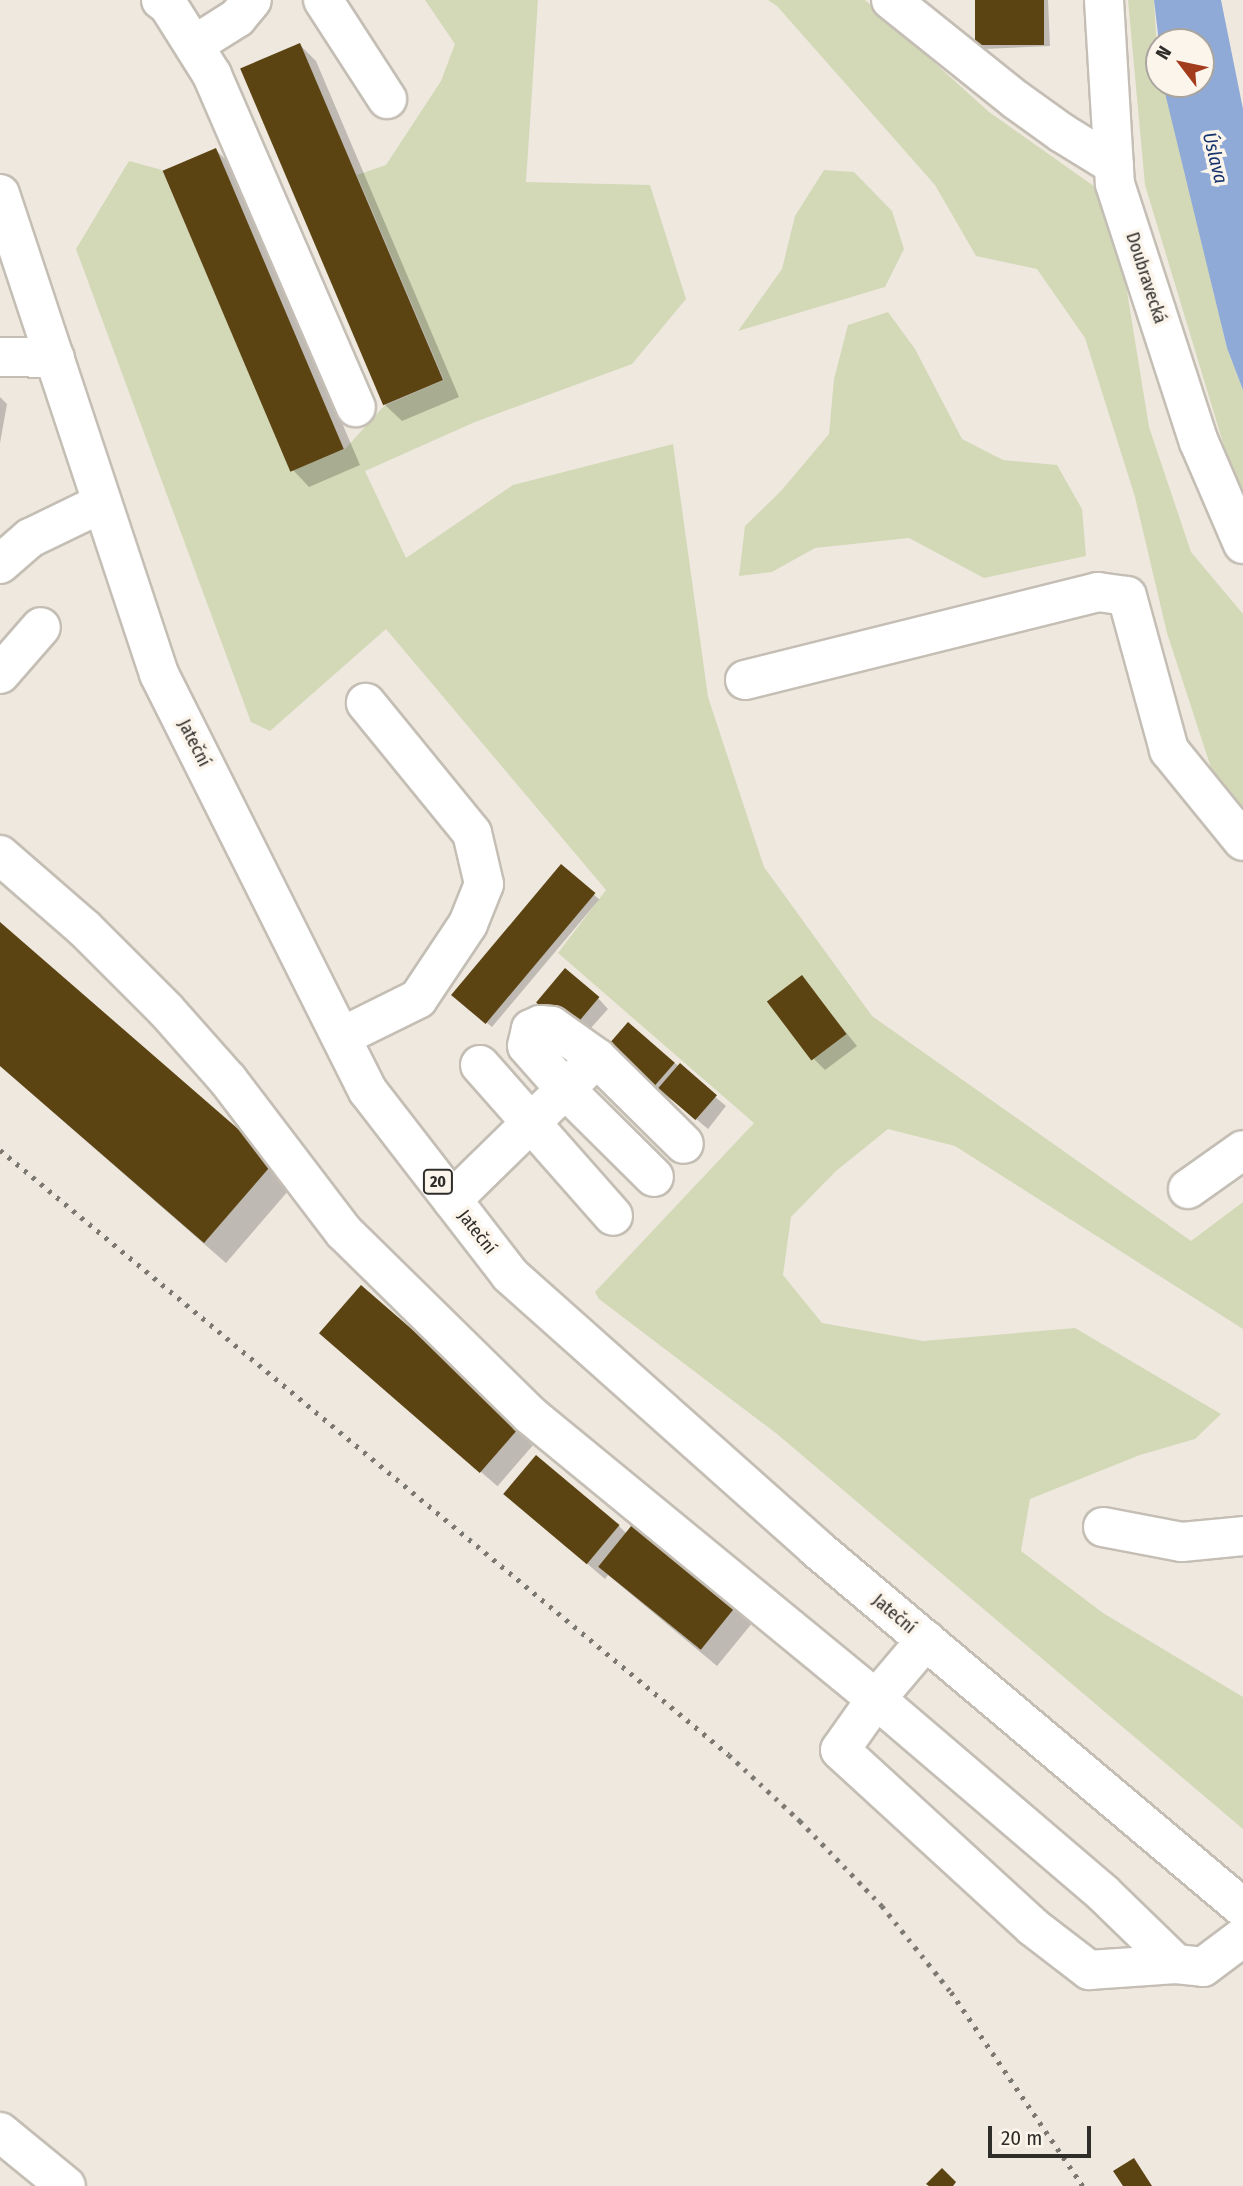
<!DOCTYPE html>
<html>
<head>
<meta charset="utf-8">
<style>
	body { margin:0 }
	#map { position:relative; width:1243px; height:2186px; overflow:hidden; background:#eee8df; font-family:"Fira Sans Condensed",sans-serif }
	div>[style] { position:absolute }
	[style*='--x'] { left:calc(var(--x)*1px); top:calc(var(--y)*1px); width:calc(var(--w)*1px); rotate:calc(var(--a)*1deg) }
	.green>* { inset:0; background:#d3d9b7 }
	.water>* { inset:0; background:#90aad8 }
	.shadow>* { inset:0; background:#0003; transform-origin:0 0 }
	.building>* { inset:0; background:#5c4412; transform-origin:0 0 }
	.roads { filter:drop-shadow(2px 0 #c4beb5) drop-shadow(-2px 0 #c4beb5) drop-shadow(0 2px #c4beb5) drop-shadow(0 -2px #c4beb5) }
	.minor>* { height:38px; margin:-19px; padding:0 19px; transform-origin:19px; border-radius:19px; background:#fff }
	.major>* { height:38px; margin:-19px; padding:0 19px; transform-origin:19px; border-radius:19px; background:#fff }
	.rail>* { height:5px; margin-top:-2.5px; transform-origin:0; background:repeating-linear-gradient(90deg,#7b7771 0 3.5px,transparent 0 10.5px) }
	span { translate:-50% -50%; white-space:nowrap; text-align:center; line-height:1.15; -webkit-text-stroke:7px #fbf5ec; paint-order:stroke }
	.shield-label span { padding:2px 5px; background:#fbf5ec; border:2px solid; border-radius:5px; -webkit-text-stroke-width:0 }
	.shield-label { font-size:16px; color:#2f2d29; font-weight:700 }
	.street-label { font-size:18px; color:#2f2d29 }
	.water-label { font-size:19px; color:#16346b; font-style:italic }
	.north { position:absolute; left:1145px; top:28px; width:70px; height:70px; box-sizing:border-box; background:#fbf5ec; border:2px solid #a9a59e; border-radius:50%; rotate:302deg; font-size:19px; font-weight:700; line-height:28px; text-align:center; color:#2f2d29 }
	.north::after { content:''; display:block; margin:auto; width:24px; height:32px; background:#a33b1d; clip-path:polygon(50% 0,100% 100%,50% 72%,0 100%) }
	.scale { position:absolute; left:988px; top:2126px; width:103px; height:32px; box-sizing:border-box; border:4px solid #2f2d29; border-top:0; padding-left:9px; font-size:21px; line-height:24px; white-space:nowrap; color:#2f2d29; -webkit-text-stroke:5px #fbf5ec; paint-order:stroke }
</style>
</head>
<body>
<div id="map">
	<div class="green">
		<div style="clip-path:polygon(425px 0,538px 0,526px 182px,650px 185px,686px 299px,632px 364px,475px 422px,365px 471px,406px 558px,513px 485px,673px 444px,708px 697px,764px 867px,872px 1016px,1191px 1241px,1243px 1202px,1243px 1329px,955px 1146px,888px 1129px,836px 1171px,791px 1217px,783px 1275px,822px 1323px,923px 1341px,1075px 1328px,1221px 1414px,1195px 1439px,1140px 1455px,1030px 1499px,1021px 1551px,1103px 1613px,1243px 1697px,1243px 1829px,777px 1434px,599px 1299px,595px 1292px,754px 1123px,558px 953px,606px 890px,386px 629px,270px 731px,251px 722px,76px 249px,129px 161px,162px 170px,291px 471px,345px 449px,384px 406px,444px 380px,357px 175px,386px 165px,441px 81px,455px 44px)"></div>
		<div style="clip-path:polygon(768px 0,865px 0,989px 112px,1112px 199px,1149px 427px,1191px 552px,1243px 614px,1243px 816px,1216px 783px,1167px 633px,1135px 497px,1085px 338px,1037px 269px,976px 256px,935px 185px,777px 6px)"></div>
		<div style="clip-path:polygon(1128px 0,1154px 0,1159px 84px,1164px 84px,1227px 348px,1243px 390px,1243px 509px,1145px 185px)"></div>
		<div style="clip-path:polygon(824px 170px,854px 172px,892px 211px,904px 249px,885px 287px,738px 331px,782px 269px,795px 216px)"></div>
		<div style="clip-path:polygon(888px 312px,915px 349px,962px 439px,1003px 460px,1057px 465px,1082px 509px,1086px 556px,984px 578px,909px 538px,815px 548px,772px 572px,739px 576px,745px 526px,781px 491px,829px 434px,834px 379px,848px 325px)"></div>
	</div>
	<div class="water">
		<div style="clip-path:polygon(1154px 0,1221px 0,1243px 109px,1243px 390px,1227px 348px,1165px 93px,1164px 84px,1201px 84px,1201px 42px,1159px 43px)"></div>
	</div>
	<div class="shadow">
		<div style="clip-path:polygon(977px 0,1048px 0,1050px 46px,984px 49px,979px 44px)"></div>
		<div style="clip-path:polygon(300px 45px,316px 61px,459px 397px,402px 421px,385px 405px)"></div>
		<div style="clip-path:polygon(216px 150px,232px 166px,360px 465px,309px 487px,293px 470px,164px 171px)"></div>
		<div style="clip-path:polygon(0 397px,7px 404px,0 443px)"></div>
		<div style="left:561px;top:867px;width:50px;height:167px;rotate:40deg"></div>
		<div style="clip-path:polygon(0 924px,295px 1183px,226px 1263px,0 1066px)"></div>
		<div style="clip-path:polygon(802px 978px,857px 1046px,825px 1070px,814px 1059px)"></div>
		<div style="clip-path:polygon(598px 998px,608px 1009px,580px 1040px,549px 1012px)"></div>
		<div style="clip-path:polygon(628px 1024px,726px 1106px,708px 1129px,678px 1104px,665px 1096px,662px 1100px,640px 1082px,650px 1072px,648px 1069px,640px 1077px)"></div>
		<div style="left:361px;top:1288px;width:233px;height:60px;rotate:41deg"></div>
		<div style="clip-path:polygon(507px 1495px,619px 1526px,627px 1534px,636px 1522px,753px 1622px,717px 1666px,608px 1575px,605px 1579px)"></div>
	</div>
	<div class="building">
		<div style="left:975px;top:0;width:69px;height:45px"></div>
		<div style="left:300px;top:43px;width:366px;height:65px;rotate:67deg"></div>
		<div style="left:216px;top:148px;width:327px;height:58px;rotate:67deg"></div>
		<div style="left:561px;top:864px;width:45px;height:171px;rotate:40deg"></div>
		<div style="clip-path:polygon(0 922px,275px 1161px,204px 1243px,0 1066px)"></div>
		<div style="left:565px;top:968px;width:45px;height:45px;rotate:40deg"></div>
		<div style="left:802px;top:975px;width:74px;height:44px;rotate:53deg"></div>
		<div style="left:628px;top:1022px;width:62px;height:31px;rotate:41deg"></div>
		<div style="left:680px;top:1063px;width:49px;height:33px;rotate:41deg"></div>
		<div style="left:361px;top:1285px;width:213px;height:64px;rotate:41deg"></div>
		<div style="left:536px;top:1455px;width:109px;height:51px;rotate:40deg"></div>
		<div style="left:636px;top:1520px;width:132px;height:60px;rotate:39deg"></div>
		<div style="clip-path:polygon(1134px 2158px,1152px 2186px,1123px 2186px,1113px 2171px)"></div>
		<div style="clip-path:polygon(942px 2168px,956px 2182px,953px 2186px,929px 2186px,926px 2184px)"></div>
	</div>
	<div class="roads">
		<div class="minor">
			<div style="--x:161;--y:0;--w:9;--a:36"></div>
			<div style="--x:168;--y:5;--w:83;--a:57.8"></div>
			<div style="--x:212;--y:75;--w:362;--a:66.6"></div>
			<div style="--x:323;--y:0;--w:118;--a:57.1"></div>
			<div style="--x:891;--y:0;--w:160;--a:38.7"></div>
			<div style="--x:1016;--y:100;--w:57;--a:35.7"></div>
			<div style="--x:1062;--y:133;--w:61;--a:31.6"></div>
			<div style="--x:1104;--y:0;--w:184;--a:86.6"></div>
			<div style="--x:1115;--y:184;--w:271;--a:72"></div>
			<div style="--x:1199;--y:442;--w:111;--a:66.7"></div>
			<div style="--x:194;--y:45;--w:51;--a:-32.1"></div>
			<div style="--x:237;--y:18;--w:23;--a:-50"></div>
			<div style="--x:0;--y:357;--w:55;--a:1"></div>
			<div style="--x:0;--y:564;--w:40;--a:-41"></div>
			<div style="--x:30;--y:538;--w:80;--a:-25.9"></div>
			<div style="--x:0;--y:674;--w:62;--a:-48.9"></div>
			<div style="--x:745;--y:680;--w:364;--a:-14"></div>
			<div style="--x:1098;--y:592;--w:29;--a:8"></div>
			<div style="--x:1127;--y:596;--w:160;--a:74.7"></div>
			<div style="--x:1169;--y:750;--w:117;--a:50.9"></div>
			<div style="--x:0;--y:855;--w:111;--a:41"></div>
			<div style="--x:84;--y:928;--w:116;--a:45"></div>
			<div style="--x:166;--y:1010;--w:94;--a:48.5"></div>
			<div style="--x:228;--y:1080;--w:191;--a:52.7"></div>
			<div style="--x:344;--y:1232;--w:261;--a:44.5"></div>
			<div style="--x:530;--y:1415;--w:448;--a:39.4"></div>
			<div style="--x:876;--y:1699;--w:300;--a:40.5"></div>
			<div style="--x:1104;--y:1894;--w:100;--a:44.2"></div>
			<div style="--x:1176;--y:1964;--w:27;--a:6"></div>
			<div style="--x:1203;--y:1967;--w:50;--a:-36.9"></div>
			<div style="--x:341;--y:1037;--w:86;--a:-26.3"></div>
			<div style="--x:418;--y:999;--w:90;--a:-56.3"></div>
			<div style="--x:468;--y:924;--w:43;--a:-68.2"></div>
			<div style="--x:484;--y:884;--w:52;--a:-103.2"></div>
			<div style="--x:472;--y:833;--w:168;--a:-129.2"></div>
			<div style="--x:597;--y:1058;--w:55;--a:-144.6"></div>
			<div style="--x:552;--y:1026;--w:12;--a:-175"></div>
			<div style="--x:540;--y:1025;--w:10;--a:156"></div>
			<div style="--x:531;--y:1029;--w:17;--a:103"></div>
			<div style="--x:527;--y:1046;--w:57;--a:48.5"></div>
			<div style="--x:565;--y:1089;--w:125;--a:44.7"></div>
			<div style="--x:480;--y:1065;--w:201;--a:48.6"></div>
			<div style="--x:1188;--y:1189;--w:67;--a:-35.3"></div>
			<div style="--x:452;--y:1200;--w:203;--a:-44.4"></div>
			<div style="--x:597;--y:1058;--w:122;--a:44.7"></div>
			<div style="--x:1103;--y:1527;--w:80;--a:10.8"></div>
			<div style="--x:1182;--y:1542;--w:61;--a:-5.6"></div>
			<div style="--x:926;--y:1640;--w:77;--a:130.3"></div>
			<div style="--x:876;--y:1699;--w:62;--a:125.2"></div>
			<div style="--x:840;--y:1750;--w:262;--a:42.5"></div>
			<div style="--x:1033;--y:1927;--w:71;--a:37.5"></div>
			<div style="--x:1089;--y:1970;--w:87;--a:-3.9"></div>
			<div style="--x:0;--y:2132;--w:85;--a:39.3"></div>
		</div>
		<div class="major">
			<div style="--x:0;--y:194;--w:506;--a:71.67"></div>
			<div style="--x:159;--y:674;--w:466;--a:63.4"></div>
			<div style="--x:368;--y:1091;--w:232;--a:52.3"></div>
			<div style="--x:510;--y:1275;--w:410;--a:41.7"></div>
			<div style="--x:816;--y:1548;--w:559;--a:40.13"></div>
		</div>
	</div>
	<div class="rail">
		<div style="--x:0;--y:1150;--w:947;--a:39.69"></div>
		<div style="--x:729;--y:1755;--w:97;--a:42.9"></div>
		<div style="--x:800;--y:1821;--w:118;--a:46"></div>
		<div style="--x:882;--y:1906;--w:110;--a:51.3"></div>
		<div style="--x:951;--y:1992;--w:235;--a:55.8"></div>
	</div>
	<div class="shield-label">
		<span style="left:438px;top:1182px">20</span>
	</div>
	<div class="street-label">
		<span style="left:1146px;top:278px;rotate:72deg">Doubravecká</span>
		<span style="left:194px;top:743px;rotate:63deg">Jateční</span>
		<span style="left:477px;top:1232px;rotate:52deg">Jateční</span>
		<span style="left:894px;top:1614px;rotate:40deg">Jateční</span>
	</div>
	<div class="water-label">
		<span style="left:1215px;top:158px;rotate:76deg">Úslava</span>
	</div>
	<div class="north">N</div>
	<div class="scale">20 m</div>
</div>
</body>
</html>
